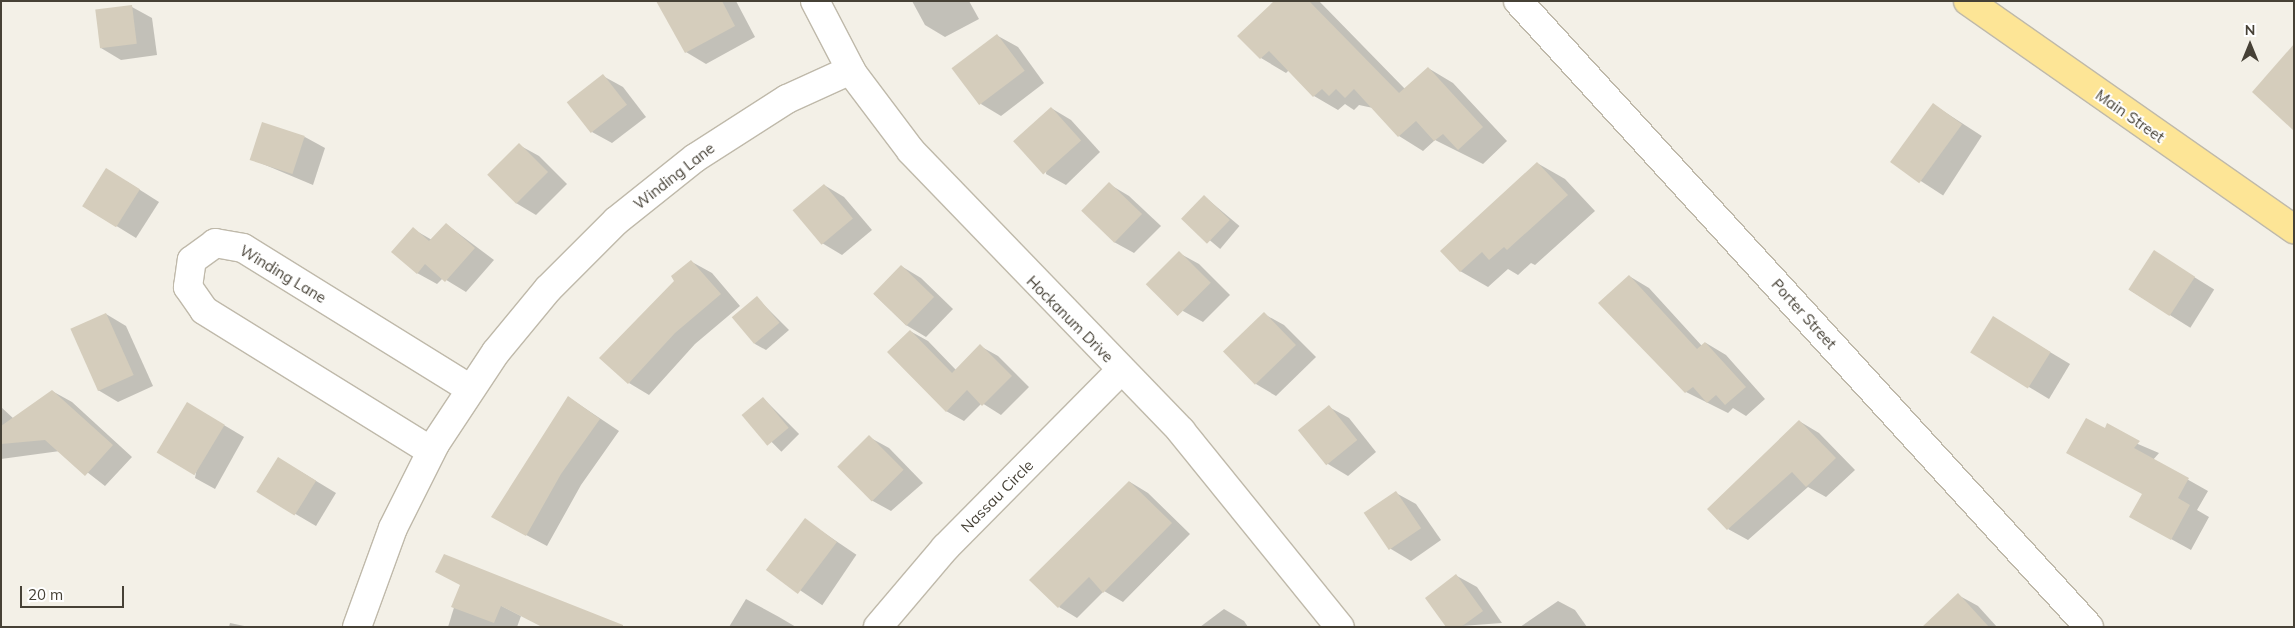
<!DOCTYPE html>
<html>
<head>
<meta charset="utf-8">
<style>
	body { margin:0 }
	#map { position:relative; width:2295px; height:628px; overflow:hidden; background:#f3f0e7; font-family:Mulish,sans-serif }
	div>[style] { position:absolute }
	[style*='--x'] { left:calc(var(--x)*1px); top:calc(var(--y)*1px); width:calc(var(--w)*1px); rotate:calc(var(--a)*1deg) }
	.shadow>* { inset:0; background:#0003; transform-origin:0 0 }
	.building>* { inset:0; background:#d5cdbc; transform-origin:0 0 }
	.roads { filter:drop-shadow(1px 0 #bfb9aa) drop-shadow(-1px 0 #bfb9aa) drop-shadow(0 1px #bfb9aa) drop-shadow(0 -1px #bfb9aa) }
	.minor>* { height:28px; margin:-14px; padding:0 14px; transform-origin:14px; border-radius:14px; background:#fff }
	.major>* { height:28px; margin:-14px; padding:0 14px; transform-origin:14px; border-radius:14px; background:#fde596 }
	span { translate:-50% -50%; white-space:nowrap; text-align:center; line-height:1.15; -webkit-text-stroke:4px #fff; paint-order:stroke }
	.street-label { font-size:15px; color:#464136 }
	.frame { position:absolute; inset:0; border:2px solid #464136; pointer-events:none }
	.north { position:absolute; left:2225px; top:20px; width:50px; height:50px; -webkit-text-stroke:4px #fff; paint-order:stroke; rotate:0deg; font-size:14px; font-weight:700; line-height:20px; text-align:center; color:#464136 }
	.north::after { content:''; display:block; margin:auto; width:18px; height:22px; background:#464136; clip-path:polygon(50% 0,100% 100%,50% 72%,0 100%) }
	.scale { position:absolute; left:20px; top:586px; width:104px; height:22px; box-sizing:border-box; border:2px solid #464136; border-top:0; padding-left:6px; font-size:15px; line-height:18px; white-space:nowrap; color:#464136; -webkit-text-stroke:4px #fff; paint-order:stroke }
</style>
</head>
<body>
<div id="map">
	<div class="shadow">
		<div style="clip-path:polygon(657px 1px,736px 1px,755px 37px,706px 64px,686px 52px)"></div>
		<div style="clip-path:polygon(912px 1px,969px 1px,979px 19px,945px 37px,925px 25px)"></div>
		<div style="clip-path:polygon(1276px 1px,1319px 1px,1405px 89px,1428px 68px,1453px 83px,1507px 141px,1483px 164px,1435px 140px,1423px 151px,1399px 136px,1373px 108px,1359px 105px,1354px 110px,1345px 104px,1338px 110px,1314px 96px,1289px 70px,1286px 73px,1261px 58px)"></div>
		<div style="clip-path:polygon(132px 7px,152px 18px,157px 55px,121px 60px,101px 48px)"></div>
		<div style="clip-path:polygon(998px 36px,1018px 47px,1044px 83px,1001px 116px,981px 104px)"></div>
		<div style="clip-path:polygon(603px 76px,623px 87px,646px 117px,612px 143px,592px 132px)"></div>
		<div style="left:1934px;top:105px;width:57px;height:71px;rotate:33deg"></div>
		<div style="clip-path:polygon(1051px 108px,1071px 120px,1100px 152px,1066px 185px,1046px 174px)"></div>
		<div style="clip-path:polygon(305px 137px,325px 148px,313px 185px,251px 159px)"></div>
		<div style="clip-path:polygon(519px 145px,539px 156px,567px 184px,536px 215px,516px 203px)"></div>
		<div style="clip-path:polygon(1537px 163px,1565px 179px,1595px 211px,1535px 265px,1531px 263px,1518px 275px,1508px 269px,1488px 287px,1460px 271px)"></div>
		<div style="clip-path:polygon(126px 181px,159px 202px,136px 238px,84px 206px)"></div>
		<div style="clip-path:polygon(1109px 184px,1129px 196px,1161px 226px,1134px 253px,1114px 242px)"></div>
		<div style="clip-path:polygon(824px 185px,844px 197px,872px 230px,842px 255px,822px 243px)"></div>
		<div style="left:1205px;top:197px;width:45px;height:30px;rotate:40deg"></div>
		<div style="clip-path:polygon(446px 224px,494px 260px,466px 292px,443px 278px,437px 284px,417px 273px,413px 229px,432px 240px)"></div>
		<div style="left:2154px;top:252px;width:71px;height:45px;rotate:32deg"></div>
		<div style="clip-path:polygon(1179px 253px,1199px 264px,1230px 295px,1203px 322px,1183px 311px)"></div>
		<div style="clip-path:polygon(692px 262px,712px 273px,740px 306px,695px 344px,649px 395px,629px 383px,676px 281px)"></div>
		<div style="clip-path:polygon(901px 266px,921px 278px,953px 309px,926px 337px,906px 325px,874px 294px)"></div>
		<div style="clip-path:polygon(1629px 276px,1649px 288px,1702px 346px,1706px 343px,1726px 355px,1765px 399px,1746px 416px,1733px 408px,1728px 413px,1686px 392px)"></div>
		<div style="clip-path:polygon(757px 298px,789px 330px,766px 350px,755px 344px)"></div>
		<div style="clip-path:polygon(106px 314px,126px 326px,153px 386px,118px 402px,98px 390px)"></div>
		<div style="clip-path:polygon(1264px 314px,1284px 325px,1316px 357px,1276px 396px,1256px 384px)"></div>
		<div style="clip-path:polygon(2013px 330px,2070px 364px,2049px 399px,2029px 387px)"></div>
		<div style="clip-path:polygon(910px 331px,928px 341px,956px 370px,980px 346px,998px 356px,1029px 387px,1001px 415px,982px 403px,964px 421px,946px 411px)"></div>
		<div style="clip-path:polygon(52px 391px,72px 402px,132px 457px,105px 486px,60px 451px,1px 459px,1px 407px,14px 419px)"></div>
		<div style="clip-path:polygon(568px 397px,619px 431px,581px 485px,547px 546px,513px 528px)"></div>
		<div style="left:763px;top:398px;width:51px;height:25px;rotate:45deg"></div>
		<div style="clip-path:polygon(1329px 407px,1349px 418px,1376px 452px,1348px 476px,1328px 464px)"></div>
		<div style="clip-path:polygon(207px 415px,244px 437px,215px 489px,195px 478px)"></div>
		<div style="clip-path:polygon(1799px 421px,1819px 433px,1855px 470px,1826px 497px,1808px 487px,1748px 540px,1728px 529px)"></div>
		<div style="clip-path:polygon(2105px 430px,2159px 453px,2153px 460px,2208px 491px,2197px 510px,2209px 517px,2191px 550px,2151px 528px,2144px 494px)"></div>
		<div style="clip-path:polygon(869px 437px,889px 448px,923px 483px,891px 511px,871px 500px)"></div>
		<div style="clip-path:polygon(298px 470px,336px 493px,316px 526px,258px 492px)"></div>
		<div style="clip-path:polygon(1130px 482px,1148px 493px,1190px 534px,1123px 602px,1104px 591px,1077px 618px,1059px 607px)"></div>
		<div style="clip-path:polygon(1396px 493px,1416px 504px,1441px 540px,1411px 561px,1391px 549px,1365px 514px)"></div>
		<div style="left:805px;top:520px;width:62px;height:61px;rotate:34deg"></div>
		<div style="clip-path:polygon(1457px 576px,1477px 587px,1502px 623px,1448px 627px)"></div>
		<div style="clip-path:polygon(461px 585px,521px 616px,517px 627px,448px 627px)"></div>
		<div style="clip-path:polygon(1958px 595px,1978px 606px,1997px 627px,1925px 627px)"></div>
		<div style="clip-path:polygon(746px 599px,779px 617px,796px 627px,729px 627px)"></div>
		<div style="clip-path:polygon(1558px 601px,1575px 610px,1587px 627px,1520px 627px)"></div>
		<div style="clip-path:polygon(1224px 609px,1244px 621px,1248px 627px,1200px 627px)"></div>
		<div style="clip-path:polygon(230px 623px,249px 627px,229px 627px)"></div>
	</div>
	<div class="building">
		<div style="clip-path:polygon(656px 1px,722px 1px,735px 26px,685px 53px)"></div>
		<div style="clip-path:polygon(1274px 1px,1309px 1px,1399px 93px,1428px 67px,1483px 127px,1458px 150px,1443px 134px,1434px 141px,1416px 121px,1398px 137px,1354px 89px,1345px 98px,1336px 89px,1329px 96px,1322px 89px,1313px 97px,1269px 51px,1260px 59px,1237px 36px)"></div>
		<div style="left:132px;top:5px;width:39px;height:37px;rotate:83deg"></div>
		<div style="left:997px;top:34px;width:46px;height:57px;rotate:53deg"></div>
		<div style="clip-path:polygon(2294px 44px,2294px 131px,2252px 92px)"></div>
		<div style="left:603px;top:74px;width:39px;height:46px;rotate:52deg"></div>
		<div style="left:1933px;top:103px;width:36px;height:73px;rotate:36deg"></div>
		<div style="left:1051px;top:107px;width:45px;height:51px;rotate:48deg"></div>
		<div style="left:262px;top:122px;width:45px;height:40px;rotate:18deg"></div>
		<div style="left:519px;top:143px;width:41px;height:45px;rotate:45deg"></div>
		<div style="clip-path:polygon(1537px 162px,1568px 195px,1507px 250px,1504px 247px,1489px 260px,1482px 252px,1460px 272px,1440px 251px)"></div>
		<div style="left:106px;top:168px;width:40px;height:45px;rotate:32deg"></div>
		<div style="left:1109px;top:182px;width:46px;height:40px;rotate:44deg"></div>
		<div style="left:824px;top:184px;width:45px;height:41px;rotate:50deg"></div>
		<div style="left:1204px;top:195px;width:36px;height:33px;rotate:44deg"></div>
		<div style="clip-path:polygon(446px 223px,475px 248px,445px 282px,425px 264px,417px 274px,391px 252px,413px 227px,429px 241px)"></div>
		<div style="left:2154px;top:250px;width:49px;height:47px;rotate:33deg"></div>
		<div style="left:1179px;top:251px;width:45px;height:47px;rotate:45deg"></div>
		<div style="clip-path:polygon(691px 260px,721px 294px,675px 333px,628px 384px,599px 358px,674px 281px,671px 276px)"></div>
		<div style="left:901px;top:265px;width:46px;height:40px;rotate:44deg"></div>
		<div style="clip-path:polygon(1629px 275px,1697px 349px,1705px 342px,1746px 387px,1725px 405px,1716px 395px,1707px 403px,1693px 387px,1685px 393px,1598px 303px)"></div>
		<div style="left:757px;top:296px;width:35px;height:33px;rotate:50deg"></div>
		<div style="left:1264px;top:312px;width:46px;height:57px;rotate:46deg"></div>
		<div style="left:106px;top:313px;width:68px;height:39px;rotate:66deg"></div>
		<div style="left:1993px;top:316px;width:68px;height:43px;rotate:32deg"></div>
		<div style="clip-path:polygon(910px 330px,952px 373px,980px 344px,1012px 376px,982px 406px,967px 390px,946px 412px,887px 352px)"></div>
		<div style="clip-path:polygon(52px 390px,113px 445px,85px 476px,45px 440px,1px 444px,1px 426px)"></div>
		<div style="clip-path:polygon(568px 396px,600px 419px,561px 474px,526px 536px,491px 517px)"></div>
		<div style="left:763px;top:397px;width:40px;height:28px;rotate:50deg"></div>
		<div style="left:187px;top:402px;width:44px;height:59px;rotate:31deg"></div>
		<div style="left:1329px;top:405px;width:45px;height:40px;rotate:51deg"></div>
		<div style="clip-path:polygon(2086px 418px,2105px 428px,2107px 423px,2140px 441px,2134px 448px,2189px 478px,2178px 498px,2190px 505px,2171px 540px,2129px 517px,2142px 494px,2066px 453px)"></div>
		<div style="clip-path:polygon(1799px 420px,1836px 458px,1806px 487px,1792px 472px,1727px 530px,1707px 509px)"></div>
		<div style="left:869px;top:435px;width:49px;height:45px;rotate:45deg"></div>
		<div style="left:278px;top:457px;width:45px;height:41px;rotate:32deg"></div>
		<div style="clip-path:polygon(1129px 481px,1172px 523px,1103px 593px,1089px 577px,1058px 608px,1029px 580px)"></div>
		<div style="left:1396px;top:491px;width:45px;height:39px;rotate:56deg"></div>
		<div style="left:805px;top:518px;width:40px;height:65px;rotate:37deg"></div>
		<div style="clip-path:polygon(444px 554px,623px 625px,623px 627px,542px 627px,501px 606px,494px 623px,451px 607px,460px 585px,435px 572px)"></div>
		<div style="clip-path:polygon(1456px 574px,1483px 611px,1461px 627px,1446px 627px,1425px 598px)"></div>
		<div style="clip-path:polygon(1958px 593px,1989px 627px,1922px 627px)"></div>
	</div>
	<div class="roads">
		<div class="minor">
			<div style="--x:815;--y:1;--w:82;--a:62.5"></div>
			<div style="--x:853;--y:74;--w:96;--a:53"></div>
			<div style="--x:911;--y:151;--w:389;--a:46"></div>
			<div style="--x:1181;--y:431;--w:252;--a:51"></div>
			<div style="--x:1518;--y:1;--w:847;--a:47.63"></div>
			<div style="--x:431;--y:451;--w:267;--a:-148.2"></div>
			<div style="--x:204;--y:310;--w:28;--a:-125"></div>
			<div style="--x:188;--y:287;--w:27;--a:-82"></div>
			<div style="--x:192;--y:260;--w:29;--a:-36"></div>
			<div style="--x:215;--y:243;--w:28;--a:10"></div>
			<div style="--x:243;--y:248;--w:267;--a:31.8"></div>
			<div style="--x:357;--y:627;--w:105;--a:-70"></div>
			<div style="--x:393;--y:528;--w:94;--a:-63.4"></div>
			<div style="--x:435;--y:444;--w:110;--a:-56.5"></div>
			<div style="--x:496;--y:352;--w:82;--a:-50.5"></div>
			<div style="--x:548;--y:289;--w:96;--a:-45"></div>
			<div style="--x:616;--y:221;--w:101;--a:-38.6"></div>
			<div style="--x:695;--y:158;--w:109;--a:-32.7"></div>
			<div style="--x:787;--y:99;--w:70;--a:-24.4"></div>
			<div style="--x:878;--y:627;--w:104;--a:-49.7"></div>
			<div style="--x:945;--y:548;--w:250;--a:-45.3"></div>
		</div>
		<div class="major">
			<div style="--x:1968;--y:1;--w:398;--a:35"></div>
		</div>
	</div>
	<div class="street-label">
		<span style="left:2130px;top:116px;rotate:35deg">Main Street</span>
		<span style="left:674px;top:176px;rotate:-38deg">Winding Lane</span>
		<span style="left:283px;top:274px;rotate:31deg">Winding Lane</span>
		<span style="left:1804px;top:314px;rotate:48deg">Porter Street</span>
		<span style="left:1070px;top:319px;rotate:45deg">Hockanum Drive</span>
		<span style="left:997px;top:496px;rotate:-45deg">Nassau Circle</span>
	</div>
	<div class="frame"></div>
	<div class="north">N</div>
	<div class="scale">20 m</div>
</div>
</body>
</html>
